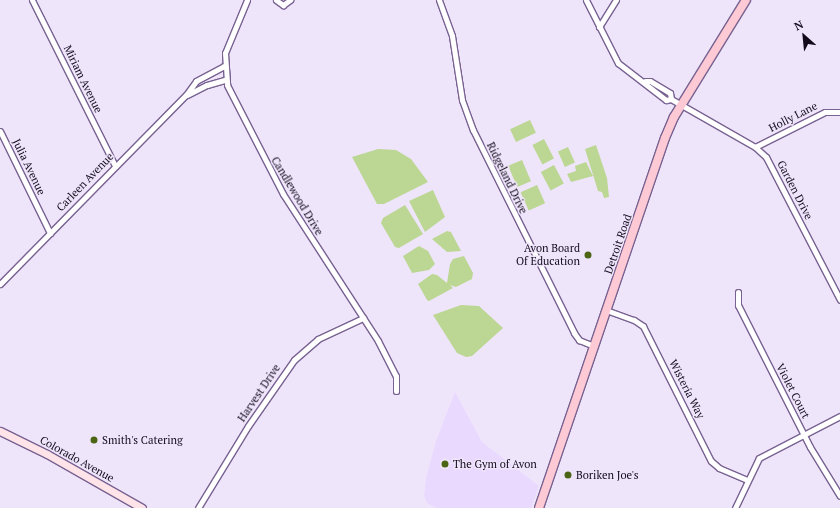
<!DOCTYPE html>
<html>
<head>
<meta charset="utf-8">
<style>
	body { margin:0 }
	#map { position:relative; width:840px; height:508px; overflow:hidden; background:#efe5fb; font-family:"PT Serif",serif }
	div>[style] { position:absolute }
	[style*='--x'] { left:calc(var(--x)*1px); top:calc(var(--y)*1px); width:calc(var(--w)*1px); rotate:calc(var(--a)*1deg) }
	.built>* { inset:0; background:#e9d9fe }
	.green>* { inset:0; background:#bcd693; transform-origin:0 0 }
	.roads { filter:drop-shadow(1px 0 #786291) drop-shadow(-1px 0 #786291) drop-shadow(0 1px #786291) drop-shadow(0 -1px #786291) }
	.minor>* { height:5px; margin:-2.5px; padding:0 2.5px; transform-origin:2.5px; border-radius:2.5px; background:#fff }
	.secondary>* { height:7px; margin:-3.5px; padding:0 3.5px; transform-origin:3.5px; border-radius:3.5px; background:#fee4e9 }
	.primary>* { height:8px; margin:-4px; padding:0 4px; transform-origin:4px; border-radius:4px; background:#fcc9d4 }
	.dots>* { width:11px; height:11px; translate:-50% -50%; box-sizing:border-box; border:2px solid #efe5fb; border-radius:50% }
	span { translate:-50% -50%; white-space:nowrap; text-align:center; line-height:1.15; -webkit-text-stroke:3px #efe5fb; paint-order:stroke }
	.street-label { font-size:11px; color:#130a1c }
	.poi-label { font-size:11px; color:#130a1c }
	.right { translate:-100% -50%; text-align:right }
	.left { translate:0 -50%; text-align:left }
	.north { position:absolute; left:784px; top:16px; width:40px; height:40px; -webkit-text-stroke:3px #efe5fb; paint-order:stroke; rotate:333deg; font-size:11px; font-weight:700; line-height:16px; text-align:center; color:#130a1c }
	.north::after { content:''; display:block; margin:auto; width:14px; height:18px; background:#130a1c; clip-path:polygon(50% 0,100% 100%,50% 72%,0 100%) }
</style>
</head>
<body>
<div id="map">
	<div class="built">
		<div style="clip-path:polygon(455px 392px,482px 442px,539px 486px,531px 508px,436px 508px,427px 503px,424px 496px,426px 478px,436px 441px)"></div>
	</div>
	<div class="green">
		<div style="left:530px;top:120px;width:14px;height:22px;rotate:65deg"></div>
		<div style="left:544px;top:139px;width:22px;height:13px;rotate:63deg"></div>
		<div style="clip-path:polygon(596px 145px,607px 178px,609px 197px,604px 198px,602px 192px,598px 191px,585px 149px)"></div>
		<div style="left:568px;top:147px;width:17px;height:11px;rotate:66deg"></div>
		<div style="clip-path:polygon(378px 149px,396px 150px,411px 159px,428px 182px,384px 204px,377px 204px,352px 157px)"></div>
		<div style="left:522px;top:160px;width:23px;height:15px;rotate:67deg"></div>
		<div style="clip-path:polygon(586px 162px,593px 176px,571px 182px,567px 174px,576px 171px,575px 166px)"></div>
		<div style="left:554px;top:165px;width:21px;height:15px;rotate:62deg"></div>
		<div style="left:537px;top:185px;width:20px;height:18px;rotate:66deg"></div>
		<div style="clip-path:polygon(433px 190px,445px 217px,425px 232px,409px 201px)"></div>
		<div style="clip-path:polygon(405px 205px,423px 234px,399px 248px,395px 247px,381px 223px,383px 218px)"></div>
		<div style="clip-path:polygon(447px 231px,451px 232px,461px 251px,447px 252px,432px 239px)"></div>
		<div style="clip-path:polygon(419px 246px,428px 251px,435px 264px,429px 270px,412px 273px,403px 256px)"></div>
		<div style="clip-path:polygon(464px 256px,473px 273px,472px 279px,456px 287px,450px 285px,453px 288px,429px 301px,427px 300px,418px 284px,432px 274px,437px 275px,447px 283px,450px 264px,453px 259px)"></div>
		<div style="clip-path:polygon(461px 305px,479px 306px,503px 328px,472px 356px,466px 357px,457px 353px,433px 315px)"></div>
	</div>
	<div class="roads">
		<div class="minor">
			<div style="--x:32;--y:0;--w:186;--a:63.4"></div>
			<div style="--x:247;--y:0;--w:57;--a:112.5"></div>
			<div style="--x:225;--y:53;--w:32;--a:86"></div>
			<div style="--x:227;--y:85;--w:123;--a:62.8"></div>
			<div style="--x:283;--y:194;--w:175;--a:57.1"></div>
			<div style="--x:378;--y:341;--w:39;--a:63"></div>
			<div style="--x:396;--y:376;--w:15;--a:90"></div>
			<div style="--x:276;--y:0;--w:9;--a:36"></div>
			<div style="--x:283;--y:5;--w:9;--a:-36"></div>
			<div style="--x:439;--y:0;--w:38;--a:70"></div>
			<div style="--x:452;--y:36;--w:65;--a:81.1"></div>
			<div style="--x:462;--y:100;--w:32;--a:70"></div>
			<div style="--x:473;--y:130;--w:227;--a:63.5"></div>
			<div style="--x:574;--y:333;--w:9;--a:54"></div>
			<div style="--x:579;--y:340;--w:16;--a:22"></div>
			<div style="--x:586;--y:0;--w:71;--a:63.1"></div>
			<div style="--x:618;--y:63;--w:61;--a:37.6"></div>
			<div style="--x:666;--y:100;--w:5;--a:-11"></div>
			<div style="--x:671;--y:99;--w:6;--a:-99"></div>
			<div style="--x:670;--y:93;--w:23;--a:-149"></div>
			<div style="--x:650;--y:81;--w:5;--a:180"></div>
			<div style="--x:599;--y:27;--w:32;--a:-58"></div>
			<div style="--x:187;--y:95;--w:22;--a:-27"></div>
			<div style="--x:207;--y:85;--w:19;--a:-16"></div>
			<div style="--x:671;--y:99;--w:97;--a:29.7"></div>
			<div style="--x:755;--y:147;--w:15;--a:42"></div>
			<div style="--x:766;--y:157;--w:161;--a:62.6"></div>
			<div style="--x:0;--y:131;--w:114;--a:63.9"></div>
			<div style="--x:755;--y:147;--w:78;--a:-26.6"></div>
			<div style="--x:825;--y:112;--w:15;--a:0"></div>
			<div style="--x:0;--y:284;--w:265;--a:-45.5"></div>
			<div style="--x:186;--y:95;--w:17;--a:-54"></div>
			<div style="--x:196;--y:81;--w:32;--a:-28"></div>
			<div style="--x:738;--y:292;--w:13;--a:90"></div>
			<div style="--x:738;--y:305;--w:159;--a:63.1"></div>
			<div style="--x:810;--y:447;--w:57;--a:58.5"></div>
			<div style="--x:606;--y:310;--w:30;--a:20"></div>
			<div style="--x:634;--y:320;--w:11;--a:34"></div>
			<div style="--x:643;--y:326;--w:151;--a:63.3"></div>
			<div style="--x:711;--y:461;--w:11;--a:41"></div>
			<div style="--x:719;--y:468;--w:30;--a:23"></div>
			<div style="--x:198;--y:508;--w:96;--a:-58.6"></div>
			<div style="--x:248;--y:426;--w:80;--a:-55.1"></div>
			<div style="--x:294;--y:360;--w:32;--a:-41"></div>
			<div style="--x:318;--y:339;--w:50;--a:-25"></div>
			<div style="--x:735;--y:508;--w:55;--a:-64.4"></div>
			<div style="--x:759;--y:458;--w:91;--a:-27.4"></div>
		</div>
		<div class="secondary">
			<div style="--x:0;--y:431;--w:52;--a:26.1"></div>
			<div style="--x:47;--y:454;--w:109;--a:29.6"></div>
		</div>
		<div class="primary">
			<div style="--x:539;--y:508;--w:391;--a:-71.2"></div>
			<div style="--x:665;--y:138;--w:23;--a:-67"></div>
			<div style="--x:674;--y:117;--w:137;--a:-58.4"></div>
		</div>
	</div>
	<div class="dots">
		<div style="left:588px;top:255px;background:#4c6514"></div>
		<div style="left:94px;top:440px;background:#4c6514"></div>
		<div style="left:445px;top:464px;background:#4c6514"></div>
		<div style="left:568px;top:475px;background:#4c6514"></div>
	</div>
	<div class="street-label">
		<span style="left:83px;top:79px;rotate:64deg">Miriam Avenue</span>
		<span style="left:793px;top:117px;rotate:-27deg">Holly Lane</span>
		<span style="left:29px;top:167px;rotate:64deg">Julia Avenue</span>
		<span style="left:507px;top:178px;rotate:64deg">Ridgeland Drive</span>
		<span style="left:85px;top:182px;rotate:-46deg">Carleen Avenue</span>
		<span style="left:795px;top:190px;rotate:63deg">Garden Drive</span>
		<span style="left:297px;top:196px;rotate:59deg">Candlewood Drive</span>
		<span style="left:618px;top:244px;rotate:-71deg">Detroit Road</span>
		<span style="left:687px;top:389px;rotate:63deg">Wisteria Way</span>
		<span style="left:793px;top:391px;rotate:63deg">Violet Court</span>
		<span style="left:259px;top:393px;rotate:-56deg">Harvest Drive</span>
		<span style="left:77px;top:459px;rotate:29deg">Colorado Avenue</span>
	</div>
	<div class="poi-label">
		<span class="right" style="left:580px;top:255px">Avon Board<br>Of Education</span>
		<span class="left" style="left:102px;top:440px">Smith's Catering</span>
		<span class="left" style="left:453px;top:464px">The Gym of Avon</span>
		<span class="left" style="left:576px;top:475px">Boriken Joe's</span>
	</div>
	<div class="north">N</div>
</div>
</body>
</html>
